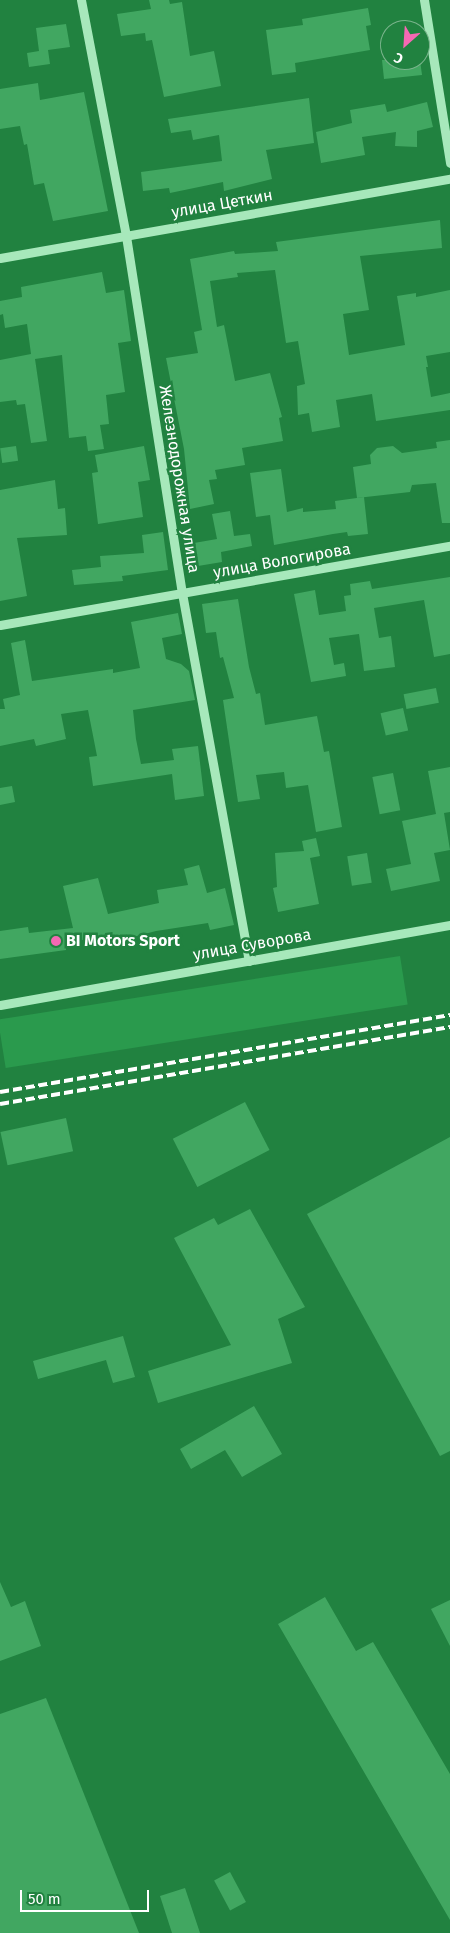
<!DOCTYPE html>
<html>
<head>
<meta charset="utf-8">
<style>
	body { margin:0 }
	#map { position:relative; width:450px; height:1933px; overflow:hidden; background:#218240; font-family:"Fira Sans",sans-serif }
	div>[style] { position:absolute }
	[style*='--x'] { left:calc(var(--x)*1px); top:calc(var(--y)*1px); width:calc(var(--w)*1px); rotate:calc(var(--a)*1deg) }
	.green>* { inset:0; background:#2a9a4d; transform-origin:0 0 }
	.building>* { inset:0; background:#41a761; transform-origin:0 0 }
	.minor>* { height:9px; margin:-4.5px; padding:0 4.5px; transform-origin:4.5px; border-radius:4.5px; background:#a7e8bb }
	.rail>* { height:4px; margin-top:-2px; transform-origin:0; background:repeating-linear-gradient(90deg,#fff 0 9px,transparent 0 13px) }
	.dots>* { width:14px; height:14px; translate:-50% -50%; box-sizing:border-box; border:2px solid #218240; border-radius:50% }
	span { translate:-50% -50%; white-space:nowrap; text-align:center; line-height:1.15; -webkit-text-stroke:5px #218240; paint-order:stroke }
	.street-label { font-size:16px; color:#fff }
	.poi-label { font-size:16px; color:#fff; font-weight:700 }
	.left { translate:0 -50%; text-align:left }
	.north { position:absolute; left:380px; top:20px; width:50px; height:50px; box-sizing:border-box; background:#218240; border:1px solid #7ab48c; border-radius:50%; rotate:206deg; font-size:14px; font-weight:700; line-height:20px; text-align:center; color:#fff }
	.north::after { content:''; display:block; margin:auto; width:18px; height:22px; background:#f568b3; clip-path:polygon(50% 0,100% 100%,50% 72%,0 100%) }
	.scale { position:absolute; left:20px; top:1890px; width:129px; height:22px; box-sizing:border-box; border:2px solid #fff; border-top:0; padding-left:6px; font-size:15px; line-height:18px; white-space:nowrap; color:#fff; -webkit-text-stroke:4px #218240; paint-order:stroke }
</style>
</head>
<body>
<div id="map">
	<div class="green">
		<div style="left:400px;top:956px;width:49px;height:407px;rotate:81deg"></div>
	</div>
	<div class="building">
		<div style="clip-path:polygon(149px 0,169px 0,170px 4px,182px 2px,190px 56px,214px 51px,221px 86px,164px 97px,152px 40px,146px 41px,145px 33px,121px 36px,117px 14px,151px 9px)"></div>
		<div style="clip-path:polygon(368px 8px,371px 25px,366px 26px,370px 50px,295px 63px,296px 72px,272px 75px,266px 30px,303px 25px,302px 19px)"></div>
		<div style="clip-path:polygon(66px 24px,70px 47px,48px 50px,50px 64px,29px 67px,27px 53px,39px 51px,36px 28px)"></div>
		<div style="clip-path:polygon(382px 60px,420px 60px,422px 75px,384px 79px)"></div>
		<div style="clip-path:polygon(38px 83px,40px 100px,84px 92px,108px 211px,53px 221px,44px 183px,34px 185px,27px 144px,24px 145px,20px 126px,0 129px,0 89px)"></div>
		<div style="clip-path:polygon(309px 98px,314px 143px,266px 150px,272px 179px,224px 191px,223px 182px,170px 193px,169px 188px,143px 191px,141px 172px,222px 161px,219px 135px,193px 140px,191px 130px,171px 133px,168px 119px)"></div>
		<div style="clip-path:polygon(427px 102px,433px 127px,417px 131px,417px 147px,395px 146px,396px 132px,362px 137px,365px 155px,321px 163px,316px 132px,352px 123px,350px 110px,385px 104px,387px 112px)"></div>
		<div style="clip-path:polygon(440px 220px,442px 248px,360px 256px,369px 310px,343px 314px,349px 355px,405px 345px,397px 296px,416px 293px,416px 297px,450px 290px,450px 352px,426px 356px,428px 367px,426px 367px,431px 397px,450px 393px,450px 410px,376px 421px,372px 394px,336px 400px,340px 427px,312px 432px,309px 413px,298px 415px,297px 386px,305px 384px,298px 341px,286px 343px,275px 270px,237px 273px,238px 277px,210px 281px,217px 327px,224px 325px,235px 381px,270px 373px,282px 417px,279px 418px,283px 441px,242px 448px,245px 465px,215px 470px,217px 479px,209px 480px,214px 504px,190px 509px,184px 449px,166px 358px,198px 353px,194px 332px,202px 330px,190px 259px,234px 251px,235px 254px,278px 251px,276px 242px)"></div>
		<div style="clip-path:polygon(102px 272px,106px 293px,124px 290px,131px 341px,118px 343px,125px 392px,106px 395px,109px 424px,100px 425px,104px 449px,88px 451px,86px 436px,69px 438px,62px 355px,35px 359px,47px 441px,31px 443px,25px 404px,17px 405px,16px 400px,0 402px,0 360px,31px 354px,27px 324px,5px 328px,3px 314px,0 315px,0 301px,22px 297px,21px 287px)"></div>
		<div style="clip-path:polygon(450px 440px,450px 523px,442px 523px,436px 483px,412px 485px,410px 492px,357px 498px,353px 467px,371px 464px,370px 455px,377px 448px,393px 446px,402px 453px,437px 448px,436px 442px)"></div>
		<div style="left:16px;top:446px;width:15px;height:16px;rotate:82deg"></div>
		<div style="clip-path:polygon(144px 446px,150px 480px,138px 482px,143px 517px,98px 524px,92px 473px,98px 472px,95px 455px)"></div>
		<div style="clip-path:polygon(281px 469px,287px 512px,303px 508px,303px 512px,336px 509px,335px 501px,364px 497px,368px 534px,348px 536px,347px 532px,333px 534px,274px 545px,270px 515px,256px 517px,250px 473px)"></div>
		<div style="clip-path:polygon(55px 480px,58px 509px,65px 508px,67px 535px,17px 538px,27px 596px,0 601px,0 490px)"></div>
		<div style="clip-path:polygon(230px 511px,234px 536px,250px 534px,252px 546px,221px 552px,222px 562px,198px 566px,194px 543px,217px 539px,212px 514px)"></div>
		<div style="clip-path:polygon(163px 532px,168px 570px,122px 576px,123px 581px,74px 585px,72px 570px,101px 567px,100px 556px,144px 553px,142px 535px)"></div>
		<div style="clip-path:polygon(450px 577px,450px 654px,434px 657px,424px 600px,374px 608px,379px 638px,391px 636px,395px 667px,364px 671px,359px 634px,329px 638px,334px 665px,344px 663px,346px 676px,311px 682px,294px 594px,315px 590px,319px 615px,346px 611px,344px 596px,351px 595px,350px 584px,370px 581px,372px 589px)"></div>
		<div style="clip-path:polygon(238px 599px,249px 667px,256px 694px,260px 693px,265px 725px,317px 716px,324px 752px,329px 751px,342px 827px,316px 832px,308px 785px,286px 788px,284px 772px,256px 775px,260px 799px,238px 802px,223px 700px,234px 698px,223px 657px,220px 658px,216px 632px,206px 633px,202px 604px)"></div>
		<div style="clip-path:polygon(178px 613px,182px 634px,162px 638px,166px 659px,181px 664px,189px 671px,195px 700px,133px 710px,136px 739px,141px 764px,174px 760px,172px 749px,198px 746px,204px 796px,175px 800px,172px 774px,93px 786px,89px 757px,97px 756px,88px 710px,61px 714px,66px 739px,36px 746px,34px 739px,0 746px,0 709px,5px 709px,3px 699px,20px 695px,11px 643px,25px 640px,32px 681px,113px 669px,113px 673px,140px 668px,131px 622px)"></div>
		<div style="left:436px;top:688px;width:15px;height:33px;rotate:79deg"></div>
		<div style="left:403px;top:708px;width:23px;height:23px;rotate:77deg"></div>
		<div style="clip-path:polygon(450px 767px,450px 812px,444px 813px,450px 850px,434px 853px,440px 881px,391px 891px,386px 869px,411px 864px,402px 821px,436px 814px,428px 771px)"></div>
		<div style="left:393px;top:773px;width:38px;height:21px;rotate:79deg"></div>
		<div style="clip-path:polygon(12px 786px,15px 802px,0 805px,0 788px)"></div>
		<div style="clip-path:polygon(316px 838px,320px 856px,310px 858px,319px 904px,278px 912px,273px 888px,277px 887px,275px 853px,304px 851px,302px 841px)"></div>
		<div style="left:367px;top:853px;width:30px;height:20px;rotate:81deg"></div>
		<div style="clip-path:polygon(199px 865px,207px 893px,225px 888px,234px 925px,210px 930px,208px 923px,156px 931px,106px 944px,104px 935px,66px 944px,66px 950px,0 959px,0 931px,28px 927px,29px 933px,73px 928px,63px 886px,98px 878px,108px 914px,159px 903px,157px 890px,188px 885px,184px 869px)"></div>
		<div style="left:245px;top:1102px;width:54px;height:81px;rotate:63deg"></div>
		<div style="left:66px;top:1118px;width:34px;height:67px;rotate:78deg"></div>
		<div style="clip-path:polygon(450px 1137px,450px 1451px,440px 1456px,307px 1214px)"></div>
		<div style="clip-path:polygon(250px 1209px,305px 1307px,278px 1319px,292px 1363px,158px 1403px,148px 1371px,231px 1345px,174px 1238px,214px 1218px,218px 1225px)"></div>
		<div style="clip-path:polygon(123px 1336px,135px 1377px,113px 1383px,106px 1360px,38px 1379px,33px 1361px)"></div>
		<div style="clip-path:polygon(254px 1406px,282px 1454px,242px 1477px,225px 1450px,191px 1469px,180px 1449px)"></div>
		<div style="clip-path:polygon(0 1582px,11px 1607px,25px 1601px,41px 1646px,0 1661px)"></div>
		<div style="clip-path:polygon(325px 1597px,356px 1651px,373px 1642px,450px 1774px,450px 1920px,278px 1624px)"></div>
		<div style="clip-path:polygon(450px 1600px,450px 1646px,431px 1609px)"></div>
		<div style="clip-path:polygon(46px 1698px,139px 1933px,0 1933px,0 1714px)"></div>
		<div style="left:230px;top:1872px;width:34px;height:18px;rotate:62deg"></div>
		<div style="clip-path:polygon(185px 1888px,200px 1933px,172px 1933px,160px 1896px)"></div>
	</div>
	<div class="minor">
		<div style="--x:81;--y:0;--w:240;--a:79.2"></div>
		<div style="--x:126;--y:236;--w:361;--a:81.1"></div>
		<div style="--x:182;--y:593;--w:374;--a:79.7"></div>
		<div style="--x:424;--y:0;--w:165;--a:80.9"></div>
		<div style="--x:0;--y:258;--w:457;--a:-10"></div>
		<div style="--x:0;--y:625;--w:457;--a:-10"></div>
		<div style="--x:0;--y:1005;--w:457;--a:-10.1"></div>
	</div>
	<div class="rail">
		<div style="--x:0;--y:1092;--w:457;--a:-9.7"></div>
		<div style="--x:0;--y:1104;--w:457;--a:-9.7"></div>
	</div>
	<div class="dots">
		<div style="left:56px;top:941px;background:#f568b3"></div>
	</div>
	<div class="street-label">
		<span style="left:222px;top:204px;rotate:-10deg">улица Цеткин</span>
		<span style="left:179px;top:479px;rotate:81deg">Железнодорожная улица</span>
		<span style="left:282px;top:561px;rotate:-10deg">улица Вологирова</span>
		<span style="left:252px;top:945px;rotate:-10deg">улица Суворова</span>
	</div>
	<div class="poi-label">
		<span class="left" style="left:66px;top:941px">BI Motors Sport</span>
	</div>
	<div class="north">С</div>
	<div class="scale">50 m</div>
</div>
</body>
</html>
